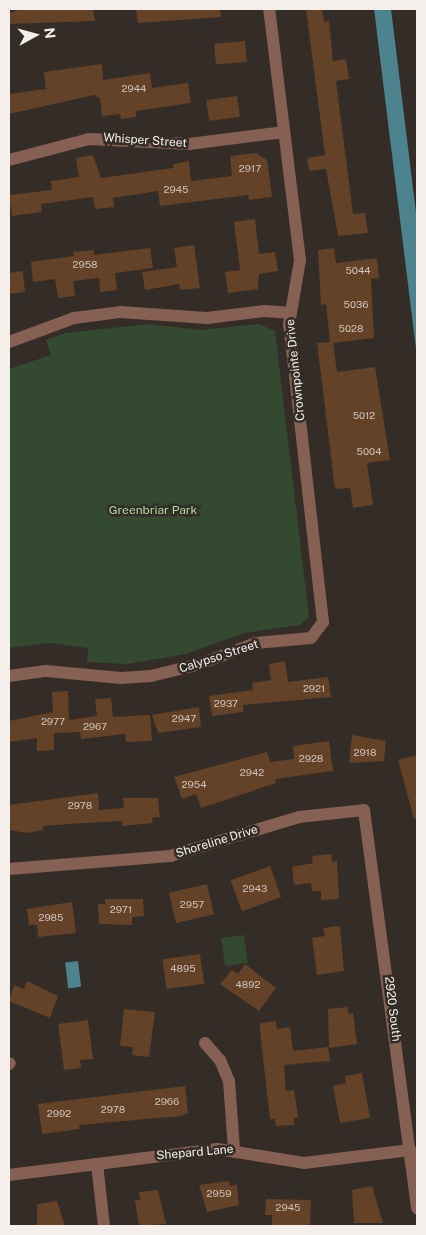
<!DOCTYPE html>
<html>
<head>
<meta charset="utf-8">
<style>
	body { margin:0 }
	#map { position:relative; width:426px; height:1235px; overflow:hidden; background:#342c26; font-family:"Public Sans",sans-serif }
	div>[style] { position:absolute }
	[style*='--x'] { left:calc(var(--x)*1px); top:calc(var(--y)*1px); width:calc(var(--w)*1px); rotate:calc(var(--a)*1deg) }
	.green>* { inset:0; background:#344a30; transform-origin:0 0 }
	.water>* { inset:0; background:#4d838e; transform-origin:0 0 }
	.building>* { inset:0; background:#634228; transform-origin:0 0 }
	.minor>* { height:12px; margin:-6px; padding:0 6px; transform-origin:6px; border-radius:6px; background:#866052 }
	span { translate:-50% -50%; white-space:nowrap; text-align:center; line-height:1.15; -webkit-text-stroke:5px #342c26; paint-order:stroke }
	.number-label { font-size:10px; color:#d0c4ba }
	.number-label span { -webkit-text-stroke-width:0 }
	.street-label { font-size:12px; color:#f4efeb }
	.park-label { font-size:12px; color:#acdba4 }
	.frame { position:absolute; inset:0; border:10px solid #f4efeb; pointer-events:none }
	.north { position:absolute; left:10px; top:10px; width:50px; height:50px; -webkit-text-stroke:4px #342c26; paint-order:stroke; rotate:83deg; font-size:14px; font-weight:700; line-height:20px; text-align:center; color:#f4efeb }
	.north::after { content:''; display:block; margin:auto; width:18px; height:22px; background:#f4efeb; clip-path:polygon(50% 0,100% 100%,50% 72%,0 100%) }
</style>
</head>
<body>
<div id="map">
	<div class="green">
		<div style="clip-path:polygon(148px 324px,201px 330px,259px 324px,275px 331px,309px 617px,300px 625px,244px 633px,186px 654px,127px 664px,87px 662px,88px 648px,49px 643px,9px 648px,9px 369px,51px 355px,46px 340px,66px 333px)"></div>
		<div style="left:244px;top:935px;width:28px;height:23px;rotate:82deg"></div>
	</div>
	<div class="water">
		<div style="clip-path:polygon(374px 9px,391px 9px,417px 221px,417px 357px)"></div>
		<div style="left:78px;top:961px;width:26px;height:13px;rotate:83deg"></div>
	</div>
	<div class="building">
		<div style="clip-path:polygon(21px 9px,93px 9px,95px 21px,9px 24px,9px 13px)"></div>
		<div style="clip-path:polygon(136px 9px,220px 9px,221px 17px,138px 23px)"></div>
		<div style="clip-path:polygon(306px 9px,322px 9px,324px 22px,329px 21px,333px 61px,346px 59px,349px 79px,336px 81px,353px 214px,365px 213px,368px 233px,338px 236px,326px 169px,309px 171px,307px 158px,325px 155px)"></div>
		<div style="left:245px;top:41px;width:21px;height:31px;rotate:85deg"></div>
		<div style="clip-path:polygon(102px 64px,103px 80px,150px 73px,152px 88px,188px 83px,191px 103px,136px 111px,136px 117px,121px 119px,120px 114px,102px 116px,100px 98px,94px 95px,9px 114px,9px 94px,46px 89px,44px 72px)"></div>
		<div style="left:237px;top:96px;width:21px;height:31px;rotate:82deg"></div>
		<div style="clip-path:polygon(256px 153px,267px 160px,272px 197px,249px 200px,248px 195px,160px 206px,158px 191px,113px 198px,114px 207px,95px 209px,93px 197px,41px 204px,42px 212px,12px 216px,9px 195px,52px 190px,51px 181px,79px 177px,76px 158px,93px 155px,101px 178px,173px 168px,173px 164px,189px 161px,191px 181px,232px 176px,230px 156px)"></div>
		<div style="clip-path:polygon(255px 219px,259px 254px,275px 252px,278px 271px,259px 274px,258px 289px,228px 293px,225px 272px,240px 270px,234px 222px)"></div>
		<div style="clip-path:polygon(194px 245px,200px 288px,180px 290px,179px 284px,145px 290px,142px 272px,177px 267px,174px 248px)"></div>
		<div style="clip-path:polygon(150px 248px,153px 268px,115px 273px,117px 290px,100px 292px,99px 278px,73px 281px,75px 296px,58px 298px,55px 279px,33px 282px,31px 262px,74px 256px,73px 252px,94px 250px,94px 255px)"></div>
		<div style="clip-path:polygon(334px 248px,336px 263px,377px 258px,379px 278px,371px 279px,374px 338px,333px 343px,337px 372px,375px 367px,390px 460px,367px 463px,373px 505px,353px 508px,350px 488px,335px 489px,317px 343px,330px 342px,326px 304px,321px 305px,318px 250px)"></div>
		<div style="clip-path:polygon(23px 271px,25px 292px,9px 294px,9px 273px)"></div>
		<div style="clip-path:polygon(285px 661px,288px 682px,328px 677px,331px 697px,243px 705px,243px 712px,212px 716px,209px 696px,253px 690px,252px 683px,271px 680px,269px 664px)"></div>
		<div style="clip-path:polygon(68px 691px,69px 720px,97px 716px,95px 699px,111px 698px,113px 717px,150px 715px,152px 741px,126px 742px,125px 734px,81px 739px,80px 732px,54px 733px,54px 750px,37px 751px,37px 738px,9px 742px,9px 721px,53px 712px,52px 692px)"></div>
		<div style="clip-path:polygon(199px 707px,201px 727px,158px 733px,152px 715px)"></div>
		<div style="clip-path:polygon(352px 735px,386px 741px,384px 761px,349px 763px)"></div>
		<div style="clip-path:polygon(329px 741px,333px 771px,275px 779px,276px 783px,201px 808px,196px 794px,182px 799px,174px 777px,267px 752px,270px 762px,294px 759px,293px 746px)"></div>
		<div style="clip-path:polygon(417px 755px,417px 819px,414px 819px,398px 760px)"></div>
		<div style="clip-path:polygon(98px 793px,99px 810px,124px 808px,123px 798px,158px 798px,160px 817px,152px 818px,153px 823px,122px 826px,122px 821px,84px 823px,43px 826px,43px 830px,27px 833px,9px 830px,9px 805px)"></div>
		<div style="clip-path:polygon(331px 854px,332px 862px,337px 861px,339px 899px,321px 900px,321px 891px,312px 891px,311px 883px,294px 885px,292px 867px,313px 863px,312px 856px)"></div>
		<div style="left:270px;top:866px;width:33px;height:42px;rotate:70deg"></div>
		<div style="left:207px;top:884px;width:31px;height:39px;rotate:77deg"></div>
		<div style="clip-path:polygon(105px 899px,143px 899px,144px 916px,132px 917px,132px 925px,99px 924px,98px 904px,105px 904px)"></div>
		<div style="clip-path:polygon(72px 902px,76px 933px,38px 937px,37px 925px,29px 925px,27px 909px)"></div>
		<div style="clip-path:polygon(340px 926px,344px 971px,317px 975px,312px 938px,325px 936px,323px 928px)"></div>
		<div style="left:200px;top:954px;width:30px;height:38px;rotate:82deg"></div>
		<div style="clip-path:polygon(245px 964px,276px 988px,259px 1011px,220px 984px,232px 970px,238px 974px)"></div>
		<div style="clip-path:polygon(27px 981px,58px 996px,50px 1018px,9px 1001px,14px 985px,24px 989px)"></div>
		<div style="clip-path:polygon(348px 1007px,348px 1014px,353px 1013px,357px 1044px,329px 1048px,328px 1009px)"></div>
		<div style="clip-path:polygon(124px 1009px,155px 1012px,149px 1057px,132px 1055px,133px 1047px,120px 1046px)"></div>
		<div style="clip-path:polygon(88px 1020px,93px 1059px,80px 1060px,81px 1068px,64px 1070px,58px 1024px)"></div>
		<div style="clip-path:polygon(276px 1021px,277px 1029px,290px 1027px,293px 1051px,328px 1047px,330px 1061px,284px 1065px,286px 1091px,294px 1090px,298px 1117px,294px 1118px,294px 1125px,276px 1126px,275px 1119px,270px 1119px,260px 1031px,260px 1023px)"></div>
		<div style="clip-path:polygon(362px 1073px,370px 1118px,340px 1123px,333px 1086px,346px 1083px,345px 1076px)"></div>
		<div style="clip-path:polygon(185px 1086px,188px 1113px,181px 1116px,79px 1125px,80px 1129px,42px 1134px,38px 1104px)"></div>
		<div style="clip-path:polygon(229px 1181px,230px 1186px,237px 1185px,239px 1205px,207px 1212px,199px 1185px)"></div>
		<div style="clip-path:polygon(372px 1186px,383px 1223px,354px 1223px,352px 1190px)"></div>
		<div style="clip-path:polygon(158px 1190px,166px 1224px,139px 1226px,135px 1200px,140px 1200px,139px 1192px)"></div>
		<div style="clip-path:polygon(266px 1199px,311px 1200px,310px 1226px,272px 1226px,272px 1215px,265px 1215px)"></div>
		<div style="clip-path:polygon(57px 1201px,65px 1226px,37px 1226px,37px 1204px)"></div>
	</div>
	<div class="minor">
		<div style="--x:9;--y:160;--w:83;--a:-14.7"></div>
		<div style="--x:89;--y:139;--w:100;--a:2.9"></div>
		<div style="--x:189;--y:144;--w:96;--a:-7.2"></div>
		<div style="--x:9;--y:342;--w:69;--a:-20.3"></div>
		<div style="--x:74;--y:318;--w:46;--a:-7.4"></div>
		<div style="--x:120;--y:312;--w:87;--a:3.9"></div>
		<div style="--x:207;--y:318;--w:57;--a:-7"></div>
		<div style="--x:264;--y:311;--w:26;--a:4"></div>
		<div style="--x:9;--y:676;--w:37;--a:-8"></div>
		<div style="--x:46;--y:671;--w:75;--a:5.3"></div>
		<div style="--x:121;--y:678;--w:30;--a:-4"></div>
		<div style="--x:151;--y:676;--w:50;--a:-13.8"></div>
		<div style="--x:200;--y:664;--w:60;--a:-20.6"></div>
		<div style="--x:256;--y:643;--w:55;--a:-5.2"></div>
		<div style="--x:311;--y:638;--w:20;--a:-53"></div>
		<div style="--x:323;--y:622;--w:300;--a:-96.5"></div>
		<div style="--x:289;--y:324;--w:65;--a:-80.2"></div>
		<div style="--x:300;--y:260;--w:253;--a:-97"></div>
		<div style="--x:9;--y:869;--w:162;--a:-4.6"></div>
		<div style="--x:170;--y:856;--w:135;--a:-16.8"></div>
		<div style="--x:299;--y:817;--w:65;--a:-6.1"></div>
		<div style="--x:364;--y:810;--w:402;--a:82.4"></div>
		<div style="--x:205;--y:1043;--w:23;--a:49"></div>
		<div style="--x:220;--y:1060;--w:23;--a:67"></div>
		<div style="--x:229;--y:1081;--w:68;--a:85.8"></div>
		<div style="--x:9;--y:1064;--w:1;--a:-45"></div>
		<div style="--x:97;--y:1164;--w:62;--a:83.6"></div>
		<div style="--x:9;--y:1175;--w:210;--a:-7.1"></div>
		<div style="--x:217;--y:1149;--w:88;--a:9.1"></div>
		<div style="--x:304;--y:1163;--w:107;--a:-7"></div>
	</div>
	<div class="number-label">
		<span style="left:134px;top:89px">2944</span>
		<span style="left:250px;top:169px">2917</span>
		<span style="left:176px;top:190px">2945</span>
		<span style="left:85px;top:265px">2958</span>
		<span style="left:358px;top:271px">5044</span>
		<span style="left:356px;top:305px">5036</span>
		<span style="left:351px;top:329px">5028</span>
		<span style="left:364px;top:416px">5012</span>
		<span style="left:369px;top:452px">5004</span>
		<span style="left:314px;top:689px">2921</span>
		<span style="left:226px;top:704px">2937</span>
		<span style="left:184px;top:719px">2947</span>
		<span style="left:53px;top:722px">2977</span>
		<span style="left:95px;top:727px">2967</span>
		<span style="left:365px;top:753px">2918</span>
		<span style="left:311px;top:759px">2928</span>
		<span style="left:252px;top:773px">2942</span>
		<span style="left:194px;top:785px">2954</span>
		<span style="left:80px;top:806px">2978</span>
		<span style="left:255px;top:889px">2943</span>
		<span style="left:192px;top:905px">2957</span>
		<span style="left:121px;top:910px">2971</span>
		<span style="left:51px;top:918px">2985</span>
		<span style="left:183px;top:969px">4895</span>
		<span style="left:248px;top:985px">4892</span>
		<span style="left:167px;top:1102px">2966</span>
		<span style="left:113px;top:1110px">2978</span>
		<span style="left:59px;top:1114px">2992</span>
		<span style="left:219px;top:1194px">2959</span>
		<span style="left:288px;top:1208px">2945</span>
	</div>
	<div class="street-label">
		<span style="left:145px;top:141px;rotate:4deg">Whisper Street</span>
		<span style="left:296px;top:370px;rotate:-96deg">Crownpointe Drive</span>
		<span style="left:219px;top:657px;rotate:-18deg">Calypso Street</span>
		<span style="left:217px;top:842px;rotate:-17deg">Shoreline Drive</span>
		<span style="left:392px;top:1009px;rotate:83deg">2920 South</span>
		<span style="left:195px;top:1153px;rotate:-5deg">Shepard Lane</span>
	</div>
	<div class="park-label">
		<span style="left:153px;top:511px">Greenbriar Park</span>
	</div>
	<div class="frame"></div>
	<div class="north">N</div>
</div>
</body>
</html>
